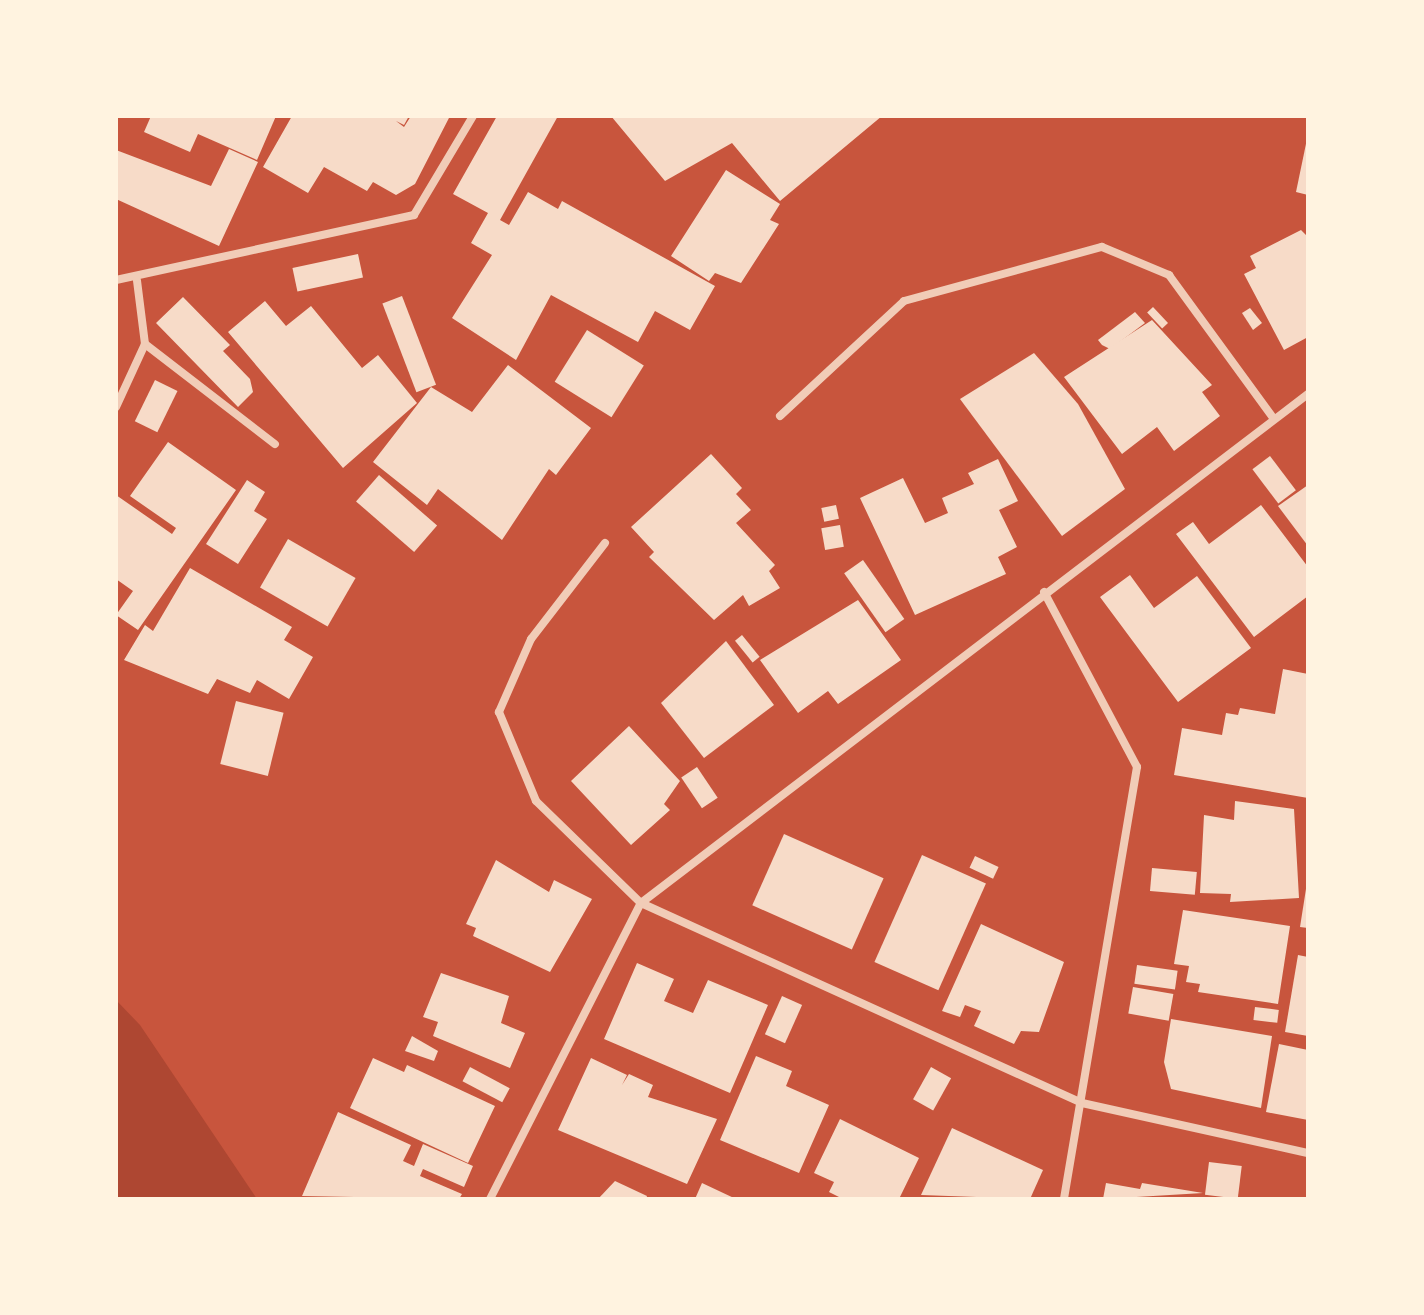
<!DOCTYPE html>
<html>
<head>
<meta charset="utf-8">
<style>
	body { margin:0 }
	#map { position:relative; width:1424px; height:1315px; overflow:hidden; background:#c8553d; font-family:"DejaVu Sans",sans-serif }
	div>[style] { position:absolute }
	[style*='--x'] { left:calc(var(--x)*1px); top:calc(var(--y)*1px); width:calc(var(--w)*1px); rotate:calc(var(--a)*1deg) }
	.green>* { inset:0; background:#ae4732 }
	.building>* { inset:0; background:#f7dbc8; transform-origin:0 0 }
	.minor>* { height:8px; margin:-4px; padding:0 4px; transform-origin:4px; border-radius:4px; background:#f1ccb7 }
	span { translate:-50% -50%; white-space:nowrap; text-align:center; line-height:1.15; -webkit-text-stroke:7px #fff3e0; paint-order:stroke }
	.frame { position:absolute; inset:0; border:118px solid #fff3e0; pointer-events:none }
</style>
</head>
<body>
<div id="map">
	<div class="green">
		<div style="clip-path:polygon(116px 1000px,140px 1025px,257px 1199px,116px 1199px)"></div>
	</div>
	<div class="building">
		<div style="clip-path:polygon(151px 116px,276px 116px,257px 160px,198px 134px,190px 152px,144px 132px)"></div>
		<div style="clip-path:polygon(292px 116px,409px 116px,404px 125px,396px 121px,404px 127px,411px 116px,450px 116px,415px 184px,396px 195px,373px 182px,367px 191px,324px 167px,308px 193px,263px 167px)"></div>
		<div style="clip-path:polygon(497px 116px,558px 116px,500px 220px,509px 225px,528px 192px,558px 209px,562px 201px,715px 286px,690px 330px,655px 311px,638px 342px,551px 295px,516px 360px,452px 318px,492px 255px,471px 243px,488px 213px,453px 194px)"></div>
		<div style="clip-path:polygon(611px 116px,882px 116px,780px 201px,732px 143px,665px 181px)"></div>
		<div style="clip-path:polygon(1307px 139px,1308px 139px,1308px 195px,1296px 192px)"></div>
		<div style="clip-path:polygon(229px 149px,258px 162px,219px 246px,116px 199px,116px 150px,211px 186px)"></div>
		<div style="clip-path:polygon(726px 170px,780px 204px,770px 220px,779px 224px,741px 283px,715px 273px,709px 281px,671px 256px)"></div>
		<div style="clip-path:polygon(1301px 230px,1308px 237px,1308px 337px,1284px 350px,1244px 274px,1256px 268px,1250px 256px)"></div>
		<div style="left:358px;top:254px;width:24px;height:67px;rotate:78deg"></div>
		<div style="left:402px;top:296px;width:95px;height:21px;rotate:69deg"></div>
		<div style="clip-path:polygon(183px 297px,230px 345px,223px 351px,250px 379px,253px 392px,238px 407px,156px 323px)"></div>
		<div style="clip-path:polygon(265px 301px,286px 326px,311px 306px,362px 368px,378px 355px,417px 403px,343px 468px,228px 332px)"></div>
		<div style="left:1153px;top:307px;width:22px;height:8px;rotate:47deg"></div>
		<div style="clip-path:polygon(1250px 308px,1262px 323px,1253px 330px,1242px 313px)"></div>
		<div style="clip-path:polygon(1135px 312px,1145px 323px,1110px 349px,1102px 345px,1098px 340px)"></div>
		<div style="clip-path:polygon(1152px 320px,1212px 385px,1202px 392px,1220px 416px,1174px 451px,1157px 427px,1122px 454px,1064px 377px)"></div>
		<div style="left:587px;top:330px;width:67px;height:61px;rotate:32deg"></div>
		<div style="clip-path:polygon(1034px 353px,1078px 404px,1125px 489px,1062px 536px,960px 399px)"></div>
		<div style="clip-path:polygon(508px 365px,591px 428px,556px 475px,549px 469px,502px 540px,438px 489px,427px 505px,373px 462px,431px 387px,472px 412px)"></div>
		<div style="left:155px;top:380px;width:25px;height:46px;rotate:26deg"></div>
		<div style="clip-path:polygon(168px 442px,236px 490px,138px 630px,116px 615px,133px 591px,116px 579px,116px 495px,172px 534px,176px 528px,130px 496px)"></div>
		<div style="clip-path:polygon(711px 454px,742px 488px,736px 494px,751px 510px,736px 523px,775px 565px,769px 571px,780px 588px,749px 606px,743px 595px,714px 620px,649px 557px,654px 552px,631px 527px)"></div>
		<div style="left:1270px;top:456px;width:43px;height:22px;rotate:53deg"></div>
		<div style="clip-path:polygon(998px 459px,1018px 501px,999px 510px,1017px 547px,998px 557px,1006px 574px,915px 615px,860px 498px,903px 478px,925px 523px,948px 513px,942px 498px,974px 484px,968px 473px)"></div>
		<div style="left:379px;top:475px;width:77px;height:35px;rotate:41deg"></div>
		<div style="clip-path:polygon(247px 480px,265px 492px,254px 511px,267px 519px,238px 564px,206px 544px)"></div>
		<div style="clip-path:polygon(1308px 485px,1308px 546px,1278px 506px)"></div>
		<div style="left:836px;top:505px;width:14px;height:15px;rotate:78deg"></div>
		<div style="clip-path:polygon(1261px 505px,1308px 567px,1308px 596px,1254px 637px,1176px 534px,1193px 522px,1209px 544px)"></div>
		<div style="left:840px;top:525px;width:22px;height:19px;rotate:80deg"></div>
		<div style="left:288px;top:539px;width:78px;height:56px;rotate:30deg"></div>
		<div style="left:863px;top:560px;width:72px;height:23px;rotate:55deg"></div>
		<div style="clip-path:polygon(190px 568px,292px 627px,284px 640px,313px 657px,289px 699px,257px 680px,250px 693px,217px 679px,208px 694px,124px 660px,145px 625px,153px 631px)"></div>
		<div style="clip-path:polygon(1130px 575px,1154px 608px,1197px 576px,1251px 648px,1178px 702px,1100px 597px)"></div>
		<div style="clip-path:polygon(858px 600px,901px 660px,838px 704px,828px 691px,798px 713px,760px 660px)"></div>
		<div style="left:742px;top:635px;width:28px;height:9px;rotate:51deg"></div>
		<div style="clip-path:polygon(726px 641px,774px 705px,704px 758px,661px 703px)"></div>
		<div style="clip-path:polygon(1283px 669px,1308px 674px,1308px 798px,1174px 775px,1182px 728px,1222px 735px,1226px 713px,1238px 715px,1240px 708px,1275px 714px)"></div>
		<div style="left:236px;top:701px;width:49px;height:65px;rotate:14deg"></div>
		<div style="clip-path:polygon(629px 726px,680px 781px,664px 804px,670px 810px,631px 845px,571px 781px)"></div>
		<div style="left:697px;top:767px;width:37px;height:19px;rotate:56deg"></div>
		<div style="clip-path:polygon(1235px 801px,1294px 809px,1299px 898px,1230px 902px,1231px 894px,1200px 893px,1204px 815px,1234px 820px)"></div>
		<div style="left:784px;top:834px;width:109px;height:78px;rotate:24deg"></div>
		<div style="left:922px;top:855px;width:70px;height:117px;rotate:24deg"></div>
		<div style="left:975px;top:856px;width:26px;height:13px;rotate:25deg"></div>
		<div style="clip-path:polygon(496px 860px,549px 892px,554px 880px,592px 899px,550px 972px,473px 936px,476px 928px,466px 924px)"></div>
		<div style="left:1152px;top:868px;width:45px;height:23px;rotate:5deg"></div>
		<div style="clip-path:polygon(1306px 889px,1308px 889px,1308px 928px,1300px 927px)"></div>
		<div style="clip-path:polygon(1183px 910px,1290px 926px,1278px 1004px,1198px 992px,1200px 984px,1186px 982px,1189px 966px,1174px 964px)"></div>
		<div style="clip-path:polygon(981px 924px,1064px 962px,1039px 1032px,1021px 1031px,1014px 1044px,974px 1026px,981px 1011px,965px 1005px,960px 1017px,942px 1011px)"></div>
		<div style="clip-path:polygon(1298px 955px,1308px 957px,1308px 1036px,1285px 1032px)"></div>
		<div style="clip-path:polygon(637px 963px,674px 979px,664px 1001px,693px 1013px,708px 980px,768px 1005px,730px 1093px,604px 1039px)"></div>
		<div style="left:1137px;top:965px;width:41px;height:19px;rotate:8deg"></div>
		<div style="clip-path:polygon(441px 973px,509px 996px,501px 1023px,525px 1033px,510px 1068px,433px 1036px,438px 1022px,423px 1017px)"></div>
		<div style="left:1133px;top:987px;width:41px;height:27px;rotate:10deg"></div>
		<div style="left:782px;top:996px;width:22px;height:42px;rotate:24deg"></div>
		<div style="left:1255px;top:1007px;width:24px;height:13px;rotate:7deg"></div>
		<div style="clip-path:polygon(1171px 1019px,1272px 1036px,1261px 1108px,1171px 1089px,1164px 1062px)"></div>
		<div style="clip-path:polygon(412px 1036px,438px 1051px,434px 1061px,405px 1051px)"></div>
		<div style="clip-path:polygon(1279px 1044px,1308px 1050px,1308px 1120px,1266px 1112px)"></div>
		<div style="clip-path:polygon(756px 1056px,792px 1071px,786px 1086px,829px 1105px,799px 1173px,720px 1140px)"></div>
		<div style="clip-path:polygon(373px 1058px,404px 1072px,407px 1065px,495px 1106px,468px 1163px,350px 1108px)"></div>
		<div style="clip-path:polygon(591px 1058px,627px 1075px,622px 1085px,629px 1074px,653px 1085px,648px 1097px,717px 1119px,687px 1184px,558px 1130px)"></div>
		<div style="left:470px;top:1067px;width:45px;height:16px;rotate:28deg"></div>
		<div style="left:931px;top:1067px;width:23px;height:37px;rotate:29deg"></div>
		<div style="clip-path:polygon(338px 1112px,411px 1145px,403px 1161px,414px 1166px,423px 1144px,473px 1166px,464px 1187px,423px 1169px,420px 1176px,462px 1194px,459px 1199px,302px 1196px)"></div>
		<div style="clip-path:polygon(840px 1119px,919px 1158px,899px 1199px,843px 1199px,829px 1192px,834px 1182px,814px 1173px)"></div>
		<div style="clip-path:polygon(952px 1128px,1043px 1170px,1030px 1199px,921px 1195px)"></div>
		<div style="left:1209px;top:1162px;width:33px;height:33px;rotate:7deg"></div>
		<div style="clip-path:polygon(615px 1181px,647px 1196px,646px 1199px,598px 1199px)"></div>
		<div style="clip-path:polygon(702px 1183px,736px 1199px,695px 1199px)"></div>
		<div style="clip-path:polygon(1106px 1183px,1140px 1189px,1142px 1183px,1203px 1193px,1103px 1199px)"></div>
	</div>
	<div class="minor">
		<div style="--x:116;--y:280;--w:305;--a:-12.3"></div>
		<div style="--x:414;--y:215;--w:115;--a:-59.2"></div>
		<div style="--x:145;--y:344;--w:164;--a:37.6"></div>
		<div style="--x:116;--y:407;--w:69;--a:-65.3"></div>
		<div style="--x:145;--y:344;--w:64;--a:-97.2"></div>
		<div style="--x:780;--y:416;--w:169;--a:-42.8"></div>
		<div style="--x:904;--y:301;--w:205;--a:-15.3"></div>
		<div style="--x:1102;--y:247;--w:73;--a:22.7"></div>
		<div style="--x:1169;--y:275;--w:178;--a:53.9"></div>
		<div style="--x:605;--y:543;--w:121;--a:127.6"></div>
		<div style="--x:531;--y:639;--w:80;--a:113.7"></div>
		<div style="--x:499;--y:712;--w:96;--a:67.4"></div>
		<div style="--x:536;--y:801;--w:146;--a:44.2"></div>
		<div style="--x:641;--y:903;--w:484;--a:24.4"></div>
		<div style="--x:1082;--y:1103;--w:231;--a:12.5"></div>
		<div style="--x:1044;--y:592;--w:198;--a:62"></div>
		<div style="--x:1137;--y:767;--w:438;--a:99.6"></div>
		<div style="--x:490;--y:1199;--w:332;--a:-63"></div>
		<div style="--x:641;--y:903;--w:839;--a:-37.35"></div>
	</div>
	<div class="frame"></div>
</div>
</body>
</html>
